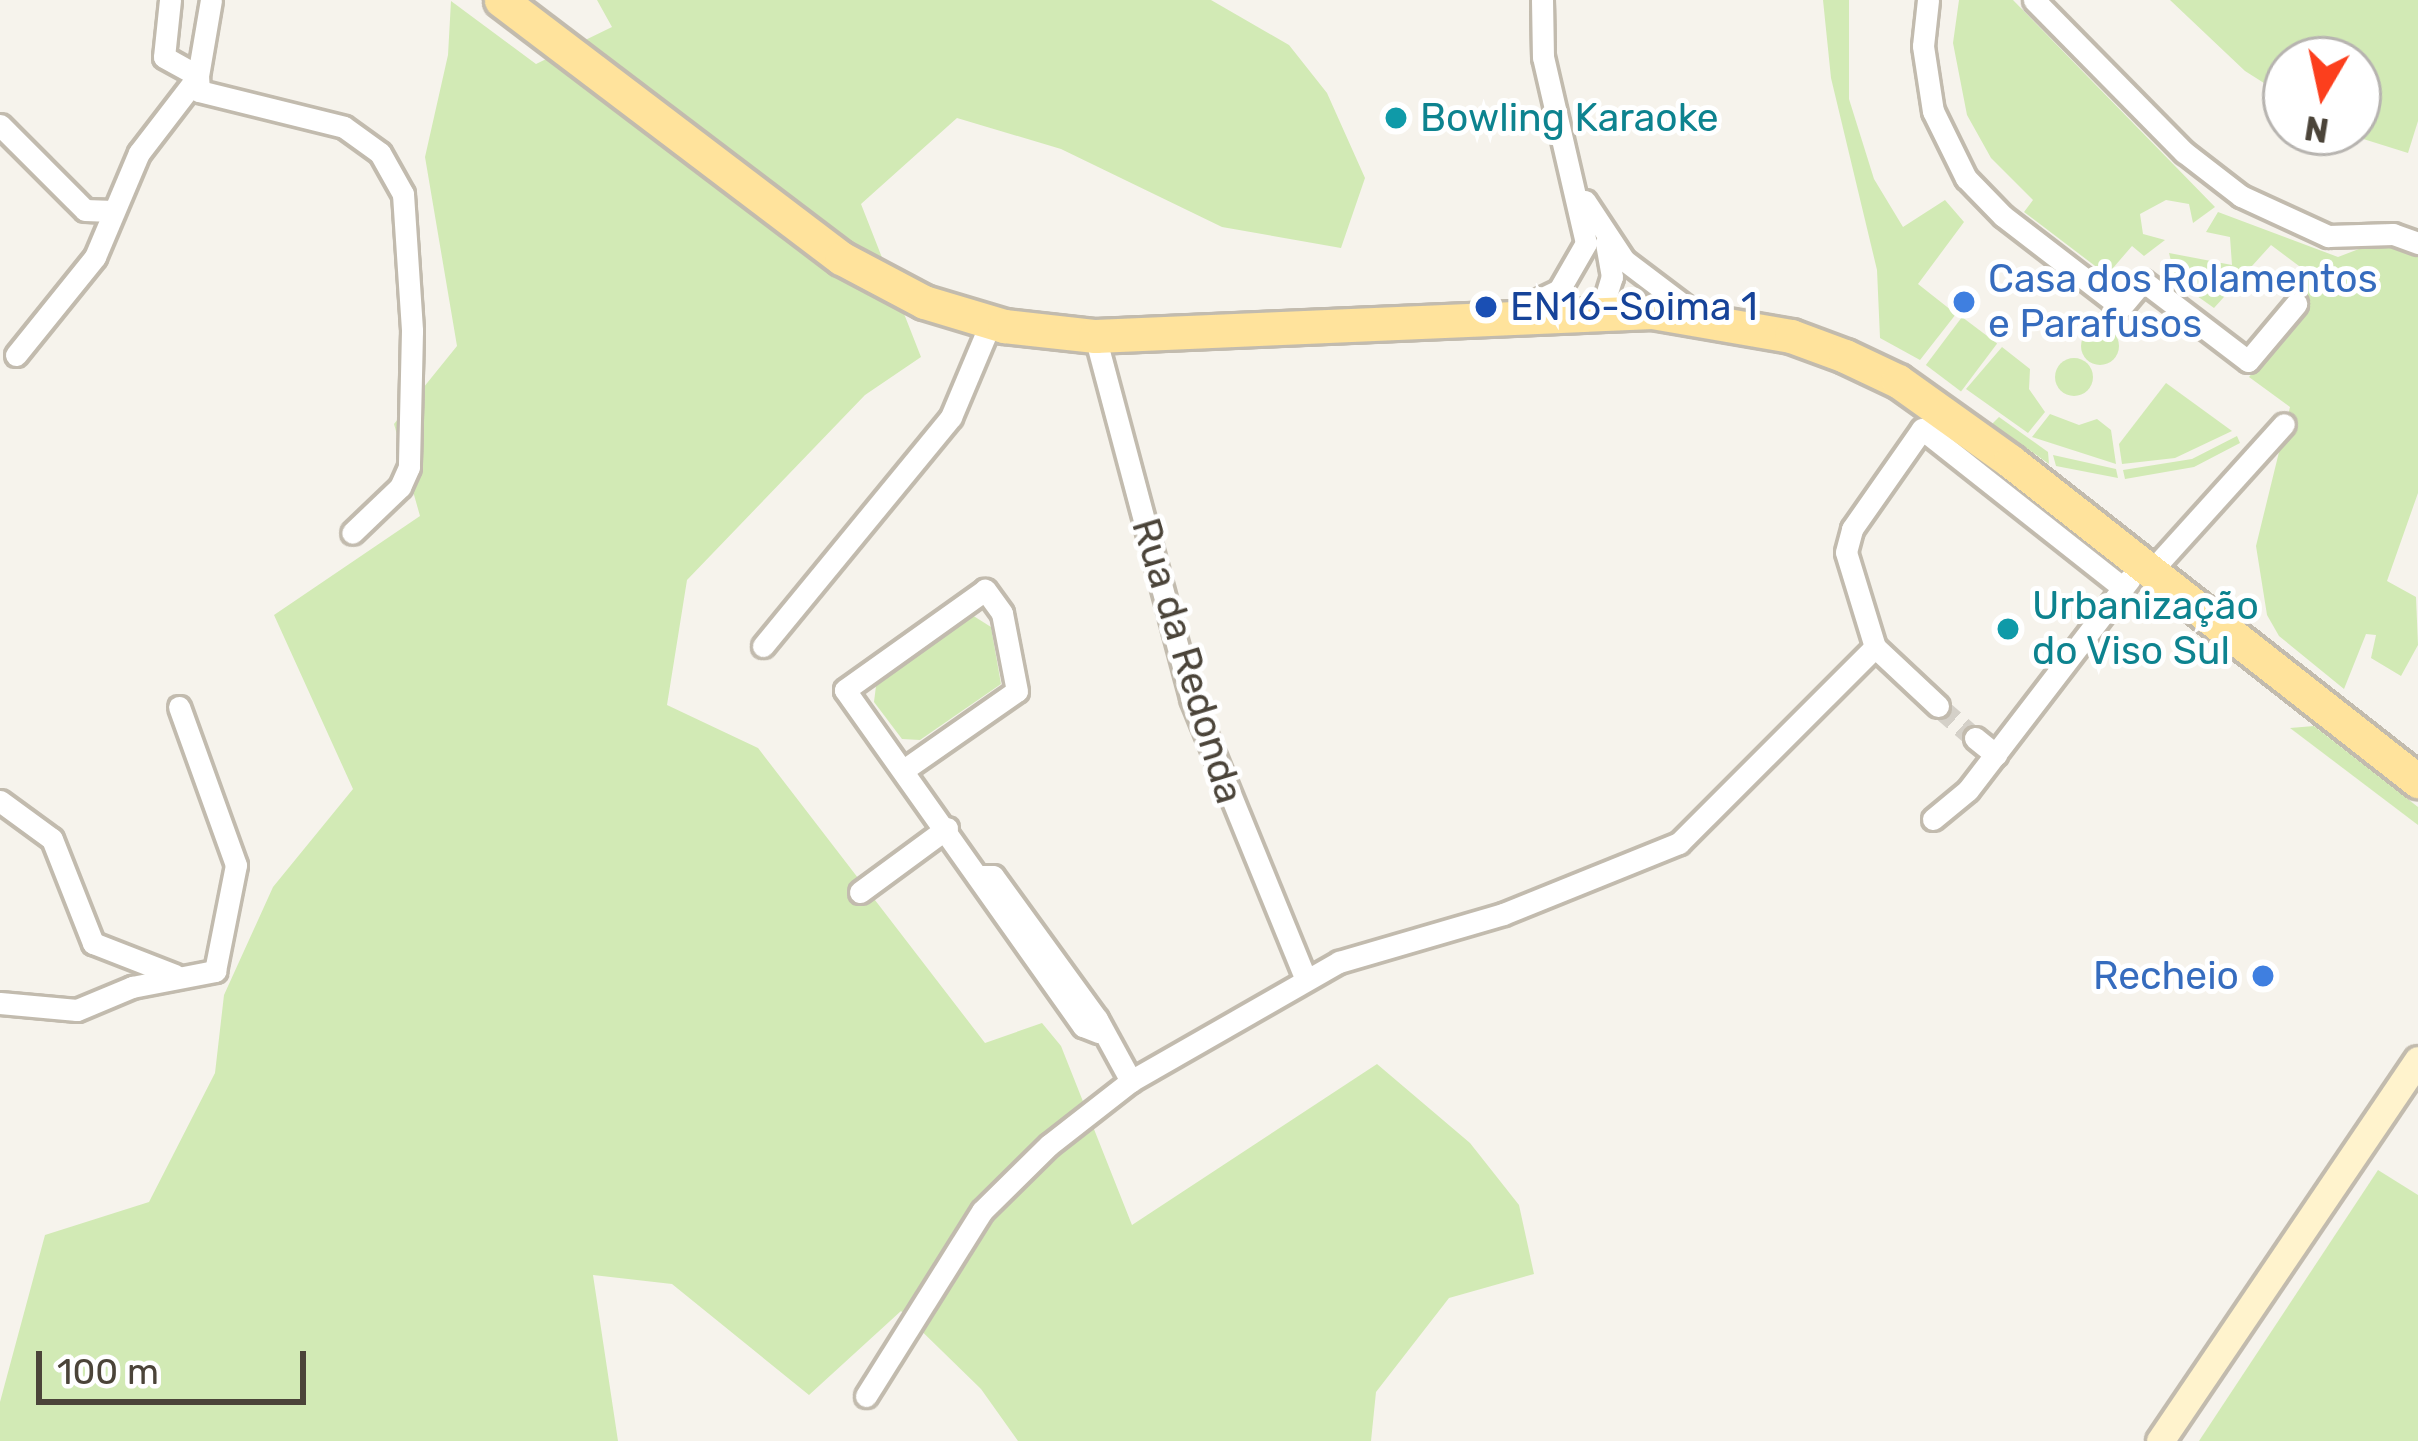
<!DOCTYPE html>
<html>
<head>
<meta charset="utf-8">
<style>
	body { margin:0 }
	#map { position:relative; width:2418px; height:1441px; overflow:hidden; background:#f6f3ec; font-family:Rubik,sans-serif }
	div>[style] { position:absolute }
	[style*='--x'] { left:calc(var(--x)*1px); top:calc(var(--y)*1px); width:calc(var(--w)*1px); rotate:calc(var(--a)*1deg) }
	.green>* { inset:0; background:#d2eab5; transform-origin:0 0 }
	.round { border-radius:50% }
	.street-tunnel>* { height:21px; margin-top:-10.5px; transform-origin:0; background:repeating-linear-gradient(90deg,#d4d0c8 0 21px,transparent 0 31px) }
	.roads { filter:drop-shadow(3px 0 #c2bbae) drop-shadow(-3px 0 #c2bbae) drop-shadow(0 3px #c2bbae) drop-shadow(0 -3px #c2bbae) }
	.street>* { height:21px; margin:-10.5px; padding:0 10.5px; transform-origin:10.5px; border-radius:10.5px; background:#fff }
	.secondary>* { height:27px; margin:-13.5px; padding:0 13.5px; transform-origin:13.5px; border-radius:13.5px; background:#fff3cd }
	.primary>* { height:33px; margin:-16.5px; padding:0 16.5px; transform-origin:16.5px; border-radius:16.5px; background:#ffe39c }
	.dots>* { width:33px; height:33px; translate:-50% -50%; box-sizing:border-box; border:6px solid #fff; border-radius:50% }
	span { translate:-50% -50%; white-space:nowrap; text-align:center; line-height:1.15; -webkit-text-stroke:10px #fff; paint-order:stroke }
	.culture-label { font-size:39px; color:#0d838f }
	.left { translate:0 -50%; text-align:left }
	.shop-label { font-size:39px; color:#366cbe }
	.right { translate:-100% -50%; text-align:right }
	.transit-label { font-size:39px; color:#164399 }
	.street-label { font-size:39px; color:#4b4439 }
	.north { position:absolute; left:2262px; top:36px; width:120px; height:120px; box-sizing:border-box; background:#fff; border:3px solid #b7b4b0; border-radius:50%; rotate:189deg; font-size:33px; font-weight:700; line-height:48px; text-align:center; color:#4b4439 }
	.north::after { content:''; display:block; margin:auto; width:42px; height:54px; background:#fc3f1d; clip-path:polygon(50% 0,100% 100%,50% 72%,0 100%) }
	.scale { position:absolute; left:36px; top:1351px; width:270px; height:54px; box-sizing:border-box; border:6px solid #4b4439; border-top:0; padding-left:15px; font-size:36px; line-height:42px; white-space:nowrap; color:#4b4439; -webkit-text-stroke:9px #fff; paint-order:stroke }
</style>
</head>
<body>
<div id="map">
	<div class="green">
		<div style="clip-path:polygon(597px 0,1211px 0,1289px 45px,1327px 93px,1365px 178px,1341px 248px,1222px 227px,1061px 149px,957px 118px,861px 204px,921px 357px,865px 395px,687px 580px,667px 705px,758px 748px,985px 1043px,1042px 1023px,1061px 1046px,1132px 1225px,1377px 1064px,1470px 1143px,1519px 1205px,1534px 1274px,1449px 1298px,1376px 1392px,1371px 1441px,1018px 1441px,981px 1389px,901px 1311px,809px 1395px,672px 1284px,593px 1275px,618px 1441px,0 1441px,0 1402px,45px 1235px,149px 1202px,215px 1073px,224px 995px,273px 887px,353px 789px,274px 615px,420px 516px,394px 424px,457px 346px,425px 157px,448px 55px,451px 1px,536px 64px,612px 27px)"></div>
		<div style="clip-path:polygon(1823px 0,1849px 0,1849px 99px,1874px 179px,1903px 227px,1945px 200px,1964px 222px,1918px 284px,1956px 314px,1920px 360px,1880px 338px,1877px 270px,1831px 78px)"></div>
		<div style="clip-path:polygon(1959px 0,2013px 0,2215px 207px,2193px 223px,2189px 204px,2166px 200px,2140px 214px,2143px 234px,2165px 240px,2144px 256px,2132px 246px,2107px 275px,2024px 212px,2033px 200px,1991px 158px,1967px 115px,1953px 43px)"></div>
		<div style="clip-path:polygon(2170px 0,2418px 0,2418px 121px,2408px 153px,2341px 132px,2358px 132px,2358px 60px,2286px 60px,2286px 97px,2245px 71px)"></div>
		<div style="clip-path:polygon(2218px 212px,2338px 257px,2372px 244px,2418px 251px,2418px 493px,2387px 581px,2416px 597px,2418px 645px,2401px 676px,2371px 658px,2376px 635px,2366px 634px,2344px 689px,2279px 636px,2267px 615px,2256px 546px,2290px 407px,2249px 377px,2309px 303px,2294px 289px,2307px 272px,2271px 245px,2214px 308px,2176px 281px,2169px 253px,2232px 265px,2230px 237px,2206px 232px)"></div>
		<div style="left:1962px;top:317px;width:44px;height:60px;rotate:37deg"></div>
		<div class="round" style="left:2081px;top:327px;width:38px;height:38px"></div>
		<div style="clip-path:polygon(2002px 347px,2030px 369px,2029px 389px,2045px 412px,2028px 433px,1966px 389px)"></div>
		<div class="round" style="left:2055px;top:358px;width:38px;height:38px"></div>
		<div style="clip-path:polygon(2166px 383px,2232px 431px,2175px 458px,2122px 464px,2119px 444px)"></div>
		<div style="clip-path:polygon(2050px 414px,2079px 425px,2097px 419px,2111px 430px,2116px 464px,2032px 437px)"></div>
		<div style="clip-path:polygon(1999px 417px,2048px 452px,2049px 464px,1992px 424px)"></div>
		<div style="clip-path:polygon(2237px 436px,2240px 443px,2194px 467px,2125px 479px,2123px 470px,2192px 459px)"></div>
		<div style="clip-path:polygon(2053px 455px,2116px 469px,2118px 478px,2056px 466px)"></div>
		<div style="clip-path:polygon(972px 615px,991px 627px,1001px 684px,920px 740px,902px 739px,874px 702px,876px 686px)"></div>
		<div style="clip-path:polygon(2314px 726px,2418px 807px,2418px 825px,2290px 728px)"></div>
		<div style="clip-path:polygon(2378px 1170px,2418px 1195px,2418px 1441px,2199px 1441px)"></div>
	</div>
	<div class="street-tunnel">
		<div style="--x:1938;--y:706;--w:49;--a:40.9"></div>
	</div>
	<div class="roads">
		<div class="street">
			<div style="--x:170;--y:0;--w:57;--a:96"></div>
			<div style="--x:164;--y:57;--w:39;--a:29"></div>
			<div style="--x:198;--y:76;--w:15;--a:86"></div>
			<div style="--x:199;--y:91;--w:149;--a:13.9"></div>
			<div style="--x:344;--y:127;--w:44;--a:35.8"></div>
			<div style="--x:380;--y:153;--w:47;--a:60.7"></div>
			<div style="--x:403;--y:194;--w:137;--a:86.2"></div>
			<div style="--x:412;--y:331;--w:136;--a:91.3"></div>
			<div style="--x:409;--y:467;--w:22;--a:114"></div>
			<div style="--x:400;--y:487;--w:66;--a:136.2"></div>
			<div style="--x:1928;--y:0;--w:46;--a:96.2"></div>
			<div style="--x:1923;--y:46;--w:66;--a:81.3"></div>
			<div style="--x:1933;--y:111;--w:75;--a:63.8"></div>
			<div style="--x:1966;--y:178;--w:53;--a:45.8"></div>
			<div style="--x:2003;--y:216;--w:149;--a:37.6"></div>
			<div style="--x:2121;--y:307;--w:34;--a:-50"></div>
			<div style="--x:2143;--y:281;--w:132;--a:37.3"></div>
			<div style="--x:2248;--y:361;--w:75;--a:-49.9"></div>
			<div style="--x:2034;--y:0;--w:214;--a:45.4"></div>
			<div style="--x:2184;--y:152;--w:72;--a:37.7"></div>
			<div style="--x:2241;--y:196;--w:96;--a:24.7"></div>
			<div style="--x:2328;--y:236;--w:65;--a:-1.8"></div>
			<div style="--x:2393;--y:234;--w:27;--a:20"></div>
			<div style="--x:0;--y:125;--w:120;--a:45"></div>
			<div style="--x:85;--y:210;--w:28;--a:2"></div>
			<div style="--x:1585;--y:201;--w:71;--a:56.5"></div>
			<div style="--x:1624;--y:260;--w:83;--a:37.1"></div>
			<div style="--x:1518;--y:310;--w:46;--a:-26"></div>
			<div style="--x:1559;--y:290;--w:54;--a:-60.1"></div>
			<div style="--x:1586;--y:243;--w:191;--a:-103"></div>
			<div style="--x:1543;--y:57;--w:57;--a:-91"></div>
			<div style="--x:1601;--y:312;--w:37;--a:-73"></div>
			<div style="--x:1612;--y:277;--w:35;--a:-100"></div>
			<div style="--x:1095;--y:336;--w:375;--a:75.1"></div>
			<div style="--x:1191;--y:698;--w:301;--a:67.8"></div>
			<div style="--x:16;--y:355;--w:126;--a:-51.1"></div>
			<div style="--x:95;--y:257;--w:113;--a:-67.1"></div>
			<div style="--x:139;--y:153;--w:97;--a:-52.5"></div>
			<div style="--x:198;--y:76;--w:77;--a:-80.3"></div>
			<div style="--x:2153;--y:569;--w:195;--a:-47.9"></div>
			<div style="--x:763;--y:646;--w:296;--a:-50.6"></div>
			<div style="--x:951;--y:417;--w:103;--a:-67.2"></div>
			<div style="--x:1938;--y:706;--w:86;--a:-136.9"></div>
			<div style="--x:1875;--y:647;--w:99;--a:-107"></div>
			<div style="--x:1846;--y:552;--w:24;--a:-75"></div>
			<div style="--x:1852;--y:529;--w:122;--a:-55"></div>
			<div style="--x:1922;--y:429;--w:256;--a:38.3"></div>
			<div style="--x:1975;--y:738;--w:27;--a:39"></div>
			<div style="--x:905;--y:769;--w:136;--a:-34.9"></div>
			<div style="--x:1017;--y:691;--w:79;--a:-100.9"></div>
			<div style="--x:1002;--y:613;--w:29;--a:-126"></div>
			<div style="--x:985;--y:590;--w:172;--a:144.5"></div>
			<div style="--x:845;--y:690;--w:412;--a:54.7"></div>
			<div style="--x:1083;--y:1026;--w:17;--a:21"></div>
			<div style="--x:0;--y:801;--w:64;--a:36.2"></div>
			<div style="--x:52;--y:839;--w:112;--a:68.5"></div>
			<div style="--x:93;--y:943;--w:88;--a:21.3"></div>
			<div style="--x:1933;--y:819;--w:45;--a:-39.6"></div>
			<div style="--x:1968;--y:790;--w:266;--a:-52.5"></div>
			<div style="--x:982;--y:876;--w:11;--a:0"></div>
			<div style="--x:993;--y:876;--w:177;--a:54"></div>
			<div style="--x:1097;--y:1019;--w:71;--a:61.3"></div>
			<div style="--x:860;--y:892;--w:108;--a:-36.3"></div>
			<div style="--x:0;--y:1003;--w:77;--a:5.2"></div>
			<div style="--x:77;--y:1010;--w:60;--a:-22.7"></div>
			<div style="--x:132;--y:987;--w:85;--a:-10.9"></div>
			<div style="--x:215;--y:971;--w:108;--a:-78.8"></div>
			<div style="--x:236;--y:865;--w:168;--a:-109.8"></div>
			<div style="--x:866;--y:1396;--w:218;--a:-57.9"></div>
			<div style="--x:982;--y:1211;--w:94;--a:-44.6"></div>
			<div style="--x:1049;--y:1145;--w:104;--a:-38"></div>
			<div style="--x:1131;--y:1081;--w:240;--a:-29.8"></div>
			<div style="--x:1339;--y:962;--w:171;--a:-16.3"></div>
			<div style="--x:1503;--y:914;--w:190;--a:-22"></div>
			<div style="--x:1679;--y:843;--w:277;--a:-45"></div>
		</div>
		<div class="secondary">
			<div style="--x:2160;--y:1441;--w:460;--a:-55.9"></div>
		</div>
		<div class="primary">
			<div style="--x:501;--y:0;--w:427;--a:37.2"></div>
			<div style="--x:841;--y:258;--w:94;--a:27.9"></div>
			<div style="--x:924;--y:302;--w:84;--a:16.7"></div>
			<div style="--x:1004;--y:326;--w:92;--a:6.3"></div>
			<div style="--x:1095;--y:336;--w:558;--a:-2.47"></div>
			<div style="--x:1652;--y:312;--w:141;--a:9.8"></div>
			<div style="--x:1791;--y:336;--w:58;--a:20.3"></div>
			<div style="--x:1845;--y:356;--w:59;--a:25.3"></div>
			<div style="--x:1898;--y:381;--w:138;--a:35.5"></div>
			<div style="--x:2010;--y:461;--w:519;--a:38.11"></div>
		</div>
	</div>
	<div class="dots">
		<div style="left:1396px;top:118px;background:#0f9aa8"></div>
		<div style="left:1964px;top:302px;background:#3f7fe0"></div>
		<div style="left:1486px;top:307px;background:#1a4fb4"></div>
		<div style="left:2008px;top:629px;background:#0f9aa8"></div>
		<div style="left:2263px;top:976px;background:#3f7fe0"></div>
	</div>
	<div class="culture-label">
		<span class="left" style="left:1420px;top:118px">Bowling Karaoke</span>
		<span class="left" style="left:2032px;top:629px">Urbanização<br>do Viso Sul</span>
	</div>
	<div class="shop-label">
		<span class="left" style="left:1988px;top:302px">Casa dos Rolamentos<br>e Parafusos</span>
		<span class="right" style="left:2239px;top:976px">Recheio</span>
	</div>
	<div class="transit-label">
		<span class="left" style="left:1510px;top:307px">EN16-Soima 1</span>
	</div>
	<div class="street-label">
		<span style="left:1187px;top:661px;rotate:73deg">Rua da Redonda</span>
	</div>
	<div class="north">N</div>
	<div class="scale">100 m</div>
</div>
</body>
</html>
